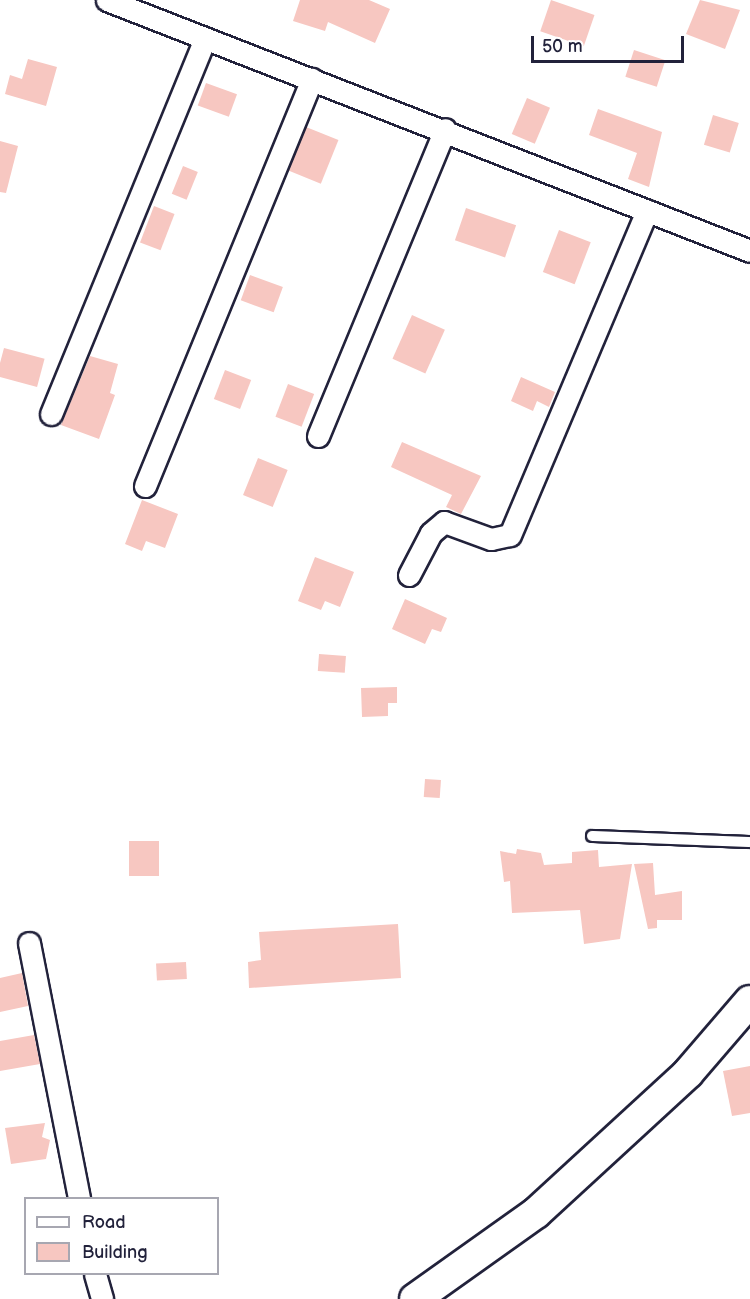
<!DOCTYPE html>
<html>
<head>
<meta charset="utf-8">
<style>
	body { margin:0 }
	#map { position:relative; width:750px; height:1299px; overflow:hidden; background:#fff; font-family:"Balsamiq Sans",sans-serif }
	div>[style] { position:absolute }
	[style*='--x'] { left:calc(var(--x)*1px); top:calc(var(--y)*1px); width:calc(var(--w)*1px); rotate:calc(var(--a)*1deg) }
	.building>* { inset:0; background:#f7c7c1; transform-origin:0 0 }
	.roads { filter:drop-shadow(2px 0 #22223b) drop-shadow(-2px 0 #22223b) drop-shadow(0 2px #22223b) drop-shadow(0 -2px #22223b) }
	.lane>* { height:10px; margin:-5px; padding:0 5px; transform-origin:5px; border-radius:5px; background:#fff }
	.street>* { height:21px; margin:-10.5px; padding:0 10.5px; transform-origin:10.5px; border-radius:10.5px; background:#fff }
	.secondary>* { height:30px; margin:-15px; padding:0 15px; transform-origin:15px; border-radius:15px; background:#fff }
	span { translate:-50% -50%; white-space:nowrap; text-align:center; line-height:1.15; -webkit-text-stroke:4.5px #fff; paint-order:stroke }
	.legend { position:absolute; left:24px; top:1197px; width:195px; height:78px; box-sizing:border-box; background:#fff; border:2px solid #a7a7b1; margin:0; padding:8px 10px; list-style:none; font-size:18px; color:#22223b }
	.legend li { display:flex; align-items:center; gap:12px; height:30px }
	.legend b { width:30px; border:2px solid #a7a7b1 }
	.scale { position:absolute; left:531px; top:36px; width:153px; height:27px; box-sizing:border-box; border:3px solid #22223b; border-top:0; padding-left:8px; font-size:18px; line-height:21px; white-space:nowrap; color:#22223b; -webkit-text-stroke:4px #fff; paint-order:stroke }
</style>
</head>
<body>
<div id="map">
	<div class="building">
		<div style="clip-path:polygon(300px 0,369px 0,390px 9px,375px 43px,328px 22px,325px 31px,293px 21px)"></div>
		<div style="left:551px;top:0;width:46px;height:33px;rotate:19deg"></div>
		<div style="clip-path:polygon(700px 0,740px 10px,725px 49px,686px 34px)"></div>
		<div style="left:634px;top:50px;width:33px;height:28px;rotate:18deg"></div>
		<div style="clip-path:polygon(28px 59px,57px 67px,46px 106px,5px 94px,10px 75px,22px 79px)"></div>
		<div style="left:206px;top:83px;width:33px;height:24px;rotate:20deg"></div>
		<div style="left:527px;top:98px;width:25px;height:39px;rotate:23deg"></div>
		<div style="clip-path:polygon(598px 109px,662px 132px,649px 187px,628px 179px,637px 153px,589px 135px)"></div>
		<div style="left:713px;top:115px;width:27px;height:31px;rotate:17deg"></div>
		<div style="left:306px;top:127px;width:35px;height:47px;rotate:22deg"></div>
		<div style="clip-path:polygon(0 141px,18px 146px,6px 193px,0 192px)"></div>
		<div style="left:183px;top:166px;width:16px;height:30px;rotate:22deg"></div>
		<div style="left:154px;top:206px;width:22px;height:39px;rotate:21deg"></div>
		<div style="left:466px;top:208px;width:53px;height:34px;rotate:19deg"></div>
		<div style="left:559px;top:230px;width:34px;height:45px;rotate:21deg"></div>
		<div style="left:250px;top:275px;width:35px;height:27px;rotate:20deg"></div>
		<div style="left:412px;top:315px;width:36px;height:48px;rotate:24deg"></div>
		<div style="left:4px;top:348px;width:42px;height:29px;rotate:15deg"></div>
		<div style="clip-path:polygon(90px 356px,118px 364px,110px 393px,115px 395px,99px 439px,61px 425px)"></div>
		<div style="left:225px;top:370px;width:28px;height:31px;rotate:21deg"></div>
		<div style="clip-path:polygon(521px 377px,555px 392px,549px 407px,537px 401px,533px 411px,511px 401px)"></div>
		<div style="left:288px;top:384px;width:28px;height:35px;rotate:21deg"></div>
		<div style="clip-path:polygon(402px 442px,481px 476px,461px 514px,446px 507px,452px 495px,391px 467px)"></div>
		<div style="left:258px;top:458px;width:32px;height:40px;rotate:22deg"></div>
		<div style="clip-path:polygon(142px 500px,178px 514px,165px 548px,146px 541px,142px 551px,125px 544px)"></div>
		<div style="clip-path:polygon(315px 557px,354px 572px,340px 607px,325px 601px,321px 610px,298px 601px)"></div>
		<div style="clip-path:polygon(405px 599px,447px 618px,441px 632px,432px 629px,425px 644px,392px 629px)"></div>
		<div style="left:319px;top:654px;width:27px;height:17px;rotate:4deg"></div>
		<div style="clip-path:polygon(397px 687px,397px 703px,388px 703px,388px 716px,362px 717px,361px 688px)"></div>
		<div style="left:425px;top:779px;width:16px;height:18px;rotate:4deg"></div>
		<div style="left:159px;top:841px;width:35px;height:30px;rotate:90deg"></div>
		<div style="clip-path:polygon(517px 849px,541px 853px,544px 865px,572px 863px,572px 852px,598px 850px,599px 867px,632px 864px,620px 939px,584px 944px,580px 910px,512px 913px,510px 881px,504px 882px,500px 851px,516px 854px)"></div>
		<div style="clip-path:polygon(653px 863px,655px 895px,682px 891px,682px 920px,657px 920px,657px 928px,648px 929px,634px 864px)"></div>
		<div style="clip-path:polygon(398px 924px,401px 978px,249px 988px,248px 962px,261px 960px,259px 932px)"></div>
		<div style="left:186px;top:962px;width:17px;height:30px;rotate:87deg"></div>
		<div style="clip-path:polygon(22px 973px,28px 1006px,0 1012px,0 978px)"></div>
		<div style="clip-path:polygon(34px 1035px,40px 1064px,0 1071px,0 1041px)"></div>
		<div style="clip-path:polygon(750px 1066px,750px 1113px,732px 1116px,723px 1071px)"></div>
		<div style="clip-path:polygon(45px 1123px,42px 1137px,50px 1140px,46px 1159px,11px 1164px,5px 1128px)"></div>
	</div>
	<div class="roads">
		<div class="lane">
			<div style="--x:592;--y:836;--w:158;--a:2.2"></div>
		</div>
		<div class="street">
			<div style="--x:107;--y:0;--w:690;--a:21.32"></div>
			<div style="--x:51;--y:414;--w:406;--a:-67.7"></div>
			<div style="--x:318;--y:436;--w:332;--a:-67.5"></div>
			<div style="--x:145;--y:486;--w:440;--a:-67.7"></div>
			<div style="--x:409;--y:575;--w:47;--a:-62.4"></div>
			<div style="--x:431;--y:533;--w:17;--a:-40"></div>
			<div style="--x:444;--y:522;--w:50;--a:19.9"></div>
			<div style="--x:491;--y:539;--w:19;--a:-12"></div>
			<div style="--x:510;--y:535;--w:352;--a:-67.1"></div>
			<div style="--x:29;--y:943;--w:260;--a:78.9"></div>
			<div style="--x:95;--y:1274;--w:26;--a:74"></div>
		</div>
		<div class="secondary">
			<div style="--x:415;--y:1299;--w:148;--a:-35.4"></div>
			<div style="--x:536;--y:1213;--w:207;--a:-42.6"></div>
			<div style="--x:688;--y:1073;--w:95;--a:-49.3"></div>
		</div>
	</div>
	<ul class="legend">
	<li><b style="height:8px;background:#fff"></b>Road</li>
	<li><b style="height:16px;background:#f7c7c1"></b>Building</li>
	</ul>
	<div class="scale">50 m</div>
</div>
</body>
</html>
